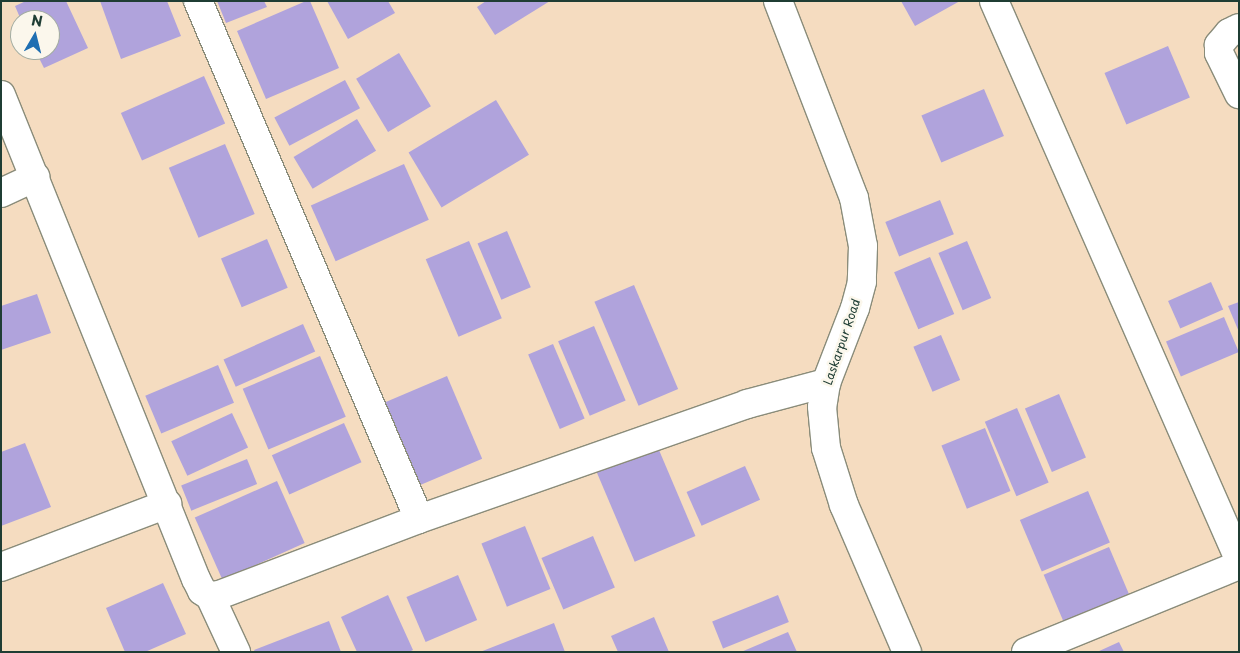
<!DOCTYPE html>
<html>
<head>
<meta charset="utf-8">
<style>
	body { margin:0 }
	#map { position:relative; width:1240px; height:653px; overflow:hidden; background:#f5dcc0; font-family:"Playpen Sans",sans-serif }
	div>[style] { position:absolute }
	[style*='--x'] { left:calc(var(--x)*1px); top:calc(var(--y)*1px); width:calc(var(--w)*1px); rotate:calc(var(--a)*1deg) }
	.building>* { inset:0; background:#b0a3dc; transform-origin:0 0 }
	.roads { filter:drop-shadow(1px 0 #8a8c7a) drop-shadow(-1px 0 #8a8c7a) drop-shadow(0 1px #8a8c7a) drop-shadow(0 -1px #8a8c7a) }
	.minor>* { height:28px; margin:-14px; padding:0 14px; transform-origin:14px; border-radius:14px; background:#fff }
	span { translate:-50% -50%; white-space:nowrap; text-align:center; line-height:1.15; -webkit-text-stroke:5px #fbf7ec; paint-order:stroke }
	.street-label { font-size:12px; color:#1f3d34 }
	.frame { position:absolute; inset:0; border:2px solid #1f3d34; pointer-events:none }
	.north { position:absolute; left:10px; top:10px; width:50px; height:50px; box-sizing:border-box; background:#fbf7ec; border:1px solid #a3ada2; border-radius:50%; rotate:8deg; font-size:14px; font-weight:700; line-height:20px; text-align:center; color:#1f3d34 }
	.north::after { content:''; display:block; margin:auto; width:18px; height:22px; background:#1f6fb2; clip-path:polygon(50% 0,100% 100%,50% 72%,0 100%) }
</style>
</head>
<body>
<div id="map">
	<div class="building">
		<div style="clip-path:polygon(26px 1px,66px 1px,88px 48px,44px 68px,35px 50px,50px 50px,50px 20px,21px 20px,15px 6px)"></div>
		<div style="clip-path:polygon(100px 1px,167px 1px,181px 36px,121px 59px)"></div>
		<div style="clip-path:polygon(217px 1px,264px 1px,267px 7px,226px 23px)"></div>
		<div style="clip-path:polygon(306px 1px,310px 1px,339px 68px,266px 99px,237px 31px)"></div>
		<div style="clip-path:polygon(327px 1px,388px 1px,395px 13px,348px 39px)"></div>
		<div style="clip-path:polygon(486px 1px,550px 1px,495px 35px,477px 7px)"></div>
		<div style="clip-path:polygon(901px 1px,960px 1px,915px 26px)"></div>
		<div style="left:1168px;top:46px;width:56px;height:69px;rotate:67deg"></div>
		<div style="left:399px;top:53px;width:62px;height:50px;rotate:59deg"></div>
		<div style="left:204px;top:76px;width:52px;height:91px;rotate:66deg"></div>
		<div style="left:345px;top:80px;width:32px;height:80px;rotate:62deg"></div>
		<div style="left:984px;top:89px;width:51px;height:68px;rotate:67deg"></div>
		<div style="left:496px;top:100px;width:64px;height:102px;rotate:59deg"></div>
		<div style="left:357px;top:119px;width:37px;height:74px;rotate:59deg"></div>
		<div style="left:225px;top:144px;width:76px;height:61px;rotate:67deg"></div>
		<div style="left:404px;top:164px;width:61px;height:102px;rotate:66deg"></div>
		<div style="left:940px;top:200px;width:37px;height:59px;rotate:68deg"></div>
		<div style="left:507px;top:231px;width:61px;height:32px;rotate:67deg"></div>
		<div style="left:267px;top:239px;width:53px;height:50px;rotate:67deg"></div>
		<div style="left:469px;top:241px;width:84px;height:47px;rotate:67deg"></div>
		<div style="left:967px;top:241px;width:62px;height:31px;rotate:67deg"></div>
		<div style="left:930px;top:257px;width:62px;height:39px;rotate:67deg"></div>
		<div style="left:1211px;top:282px;width:30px;height:47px;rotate:66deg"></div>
		<div style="left:634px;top:285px;width:113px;height:43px;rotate:67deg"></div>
		<div style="clip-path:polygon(37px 294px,51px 333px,1px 350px,1px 306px)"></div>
		<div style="clip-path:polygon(1239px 302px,1239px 332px,1228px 306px)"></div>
		<div style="left:1224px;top:317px;width:38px;height:63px;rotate:67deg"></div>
		<div style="left:303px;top:324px;width:30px;height:87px;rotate:66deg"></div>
		<div style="left:594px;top:326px;width:81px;height:39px;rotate:67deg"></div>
		<div style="left:941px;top:335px;width:49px;height:30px;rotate:67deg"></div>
		<div style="left:553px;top:344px;width:81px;height:27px;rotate:67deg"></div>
		<div style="left:320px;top:356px;width:66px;height:84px;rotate:67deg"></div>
		<div style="left:218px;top:365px;width:41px;height:79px;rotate:67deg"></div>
		<div style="left:447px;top:376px;width:90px;height:71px;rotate:67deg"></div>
		<div style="left:1059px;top:394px;width:69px;height:37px;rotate:67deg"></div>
		<div style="left:1017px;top:408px;width:81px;height:35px;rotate:67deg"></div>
		<div style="left:232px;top:413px;width:38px;height:67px;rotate:65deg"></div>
		<div style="left:344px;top:423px;width:43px;height:79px;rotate:66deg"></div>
		<div style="left:985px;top:428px;width:68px;height:47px;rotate:68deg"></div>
		<div style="clip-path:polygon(25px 443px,51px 507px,1px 526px,1px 452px)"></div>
		<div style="left:656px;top:443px;width:101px;height:66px;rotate:67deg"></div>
		<div style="left:247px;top:459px;width:27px;height:71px;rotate:68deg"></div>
		<div style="left:745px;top:466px;width:37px;height:64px;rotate:66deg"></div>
		<div style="left:277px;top:481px;width:68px;height:90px;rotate:66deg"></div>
		<div style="left:1088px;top:491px;width:56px;height:74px;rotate:67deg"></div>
		<div style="left:525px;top:526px;width:68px;height:47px;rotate:68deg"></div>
		<div style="left:593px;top:536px;width:56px;height:56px;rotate:67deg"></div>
		<div style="left:1109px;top:547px;width:60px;height:71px;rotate:67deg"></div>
		<div style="left:458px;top:575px;width:49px;height:56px;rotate:67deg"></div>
		<div style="clip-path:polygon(163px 583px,186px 634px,145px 652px,125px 652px,106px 608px)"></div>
		<div style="clip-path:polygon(388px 595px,413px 650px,409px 652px,357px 652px,341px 617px)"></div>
		<div style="left:778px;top:595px;width:29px;height:71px;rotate:68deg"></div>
		<div style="clip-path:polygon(654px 617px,669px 652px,618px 652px,611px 636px)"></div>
		<div style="clip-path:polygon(329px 621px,341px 652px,255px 652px,254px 650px)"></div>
		<div style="clip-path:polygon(554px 623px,565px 652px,480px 652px)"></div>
		<div style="clip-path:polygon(788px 632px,797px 652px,741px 652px)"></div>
		<div style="clip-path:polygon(1119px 642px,1124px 652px,1097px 652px)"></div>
	</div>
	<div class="roads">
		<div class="minor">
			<div style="--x:198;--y:1;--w:563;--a:66.89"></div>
			<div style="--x:778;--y:1;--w:211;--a:68.9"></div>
			<div style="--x:854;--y:198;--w:49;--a:79.4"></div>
			<div style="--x:863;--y:246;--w:36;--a:92"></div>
			<div style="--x:862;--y:282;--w:27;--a:105"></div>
			<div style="--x:855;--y:308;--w:80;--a:111.1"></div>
			<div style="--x:826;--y:383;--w:24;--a:99"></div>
			<div style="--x:822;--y:407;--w:41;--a:84.4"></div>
			<div style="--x:826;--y:448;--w:60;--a:72.5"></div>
			<div style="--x:844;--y:505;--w:160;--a:66.8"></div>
			<div style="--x:994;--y:1;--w:609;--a:66.3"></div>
			<div style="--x:1239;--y:28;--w:11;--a:153"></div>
			<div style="--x:1229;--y:33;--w:16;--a:130"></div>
			<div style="--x:1219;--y:45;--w:8;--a:90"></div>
			<div style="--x:1219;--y:53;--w:46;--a:64"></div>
			<div style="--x:1;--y:95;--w:522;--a:68.06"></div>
			<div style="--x:196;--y:579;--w:13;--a:63"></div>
			<div style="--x:202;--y:591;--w:9;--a:32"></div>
			<div style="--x:210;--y:596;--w:9;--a:-6"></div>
			<div style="--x:219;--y:595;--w:214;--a:-20.8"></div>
			<div style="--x:419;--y:519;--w:348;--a:-19.3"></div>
			<div style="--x:747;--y:404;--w:82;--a:-14.9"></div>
			<div style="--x:1;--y:193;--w:38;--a:-25"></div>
			<div style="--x:1;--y:567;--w:178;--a:-20.8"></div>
			<div style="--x:210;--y:596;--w:62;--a:65.1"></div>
			<div style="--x:1026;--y:652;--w:230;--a:-22.2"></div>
		</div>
	</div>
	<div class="street-label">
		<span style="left:842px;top:342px;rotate:-71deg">Laskarpur Road</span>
	</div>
	<div class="frame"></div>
	<div class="north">N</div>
</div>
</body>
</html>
